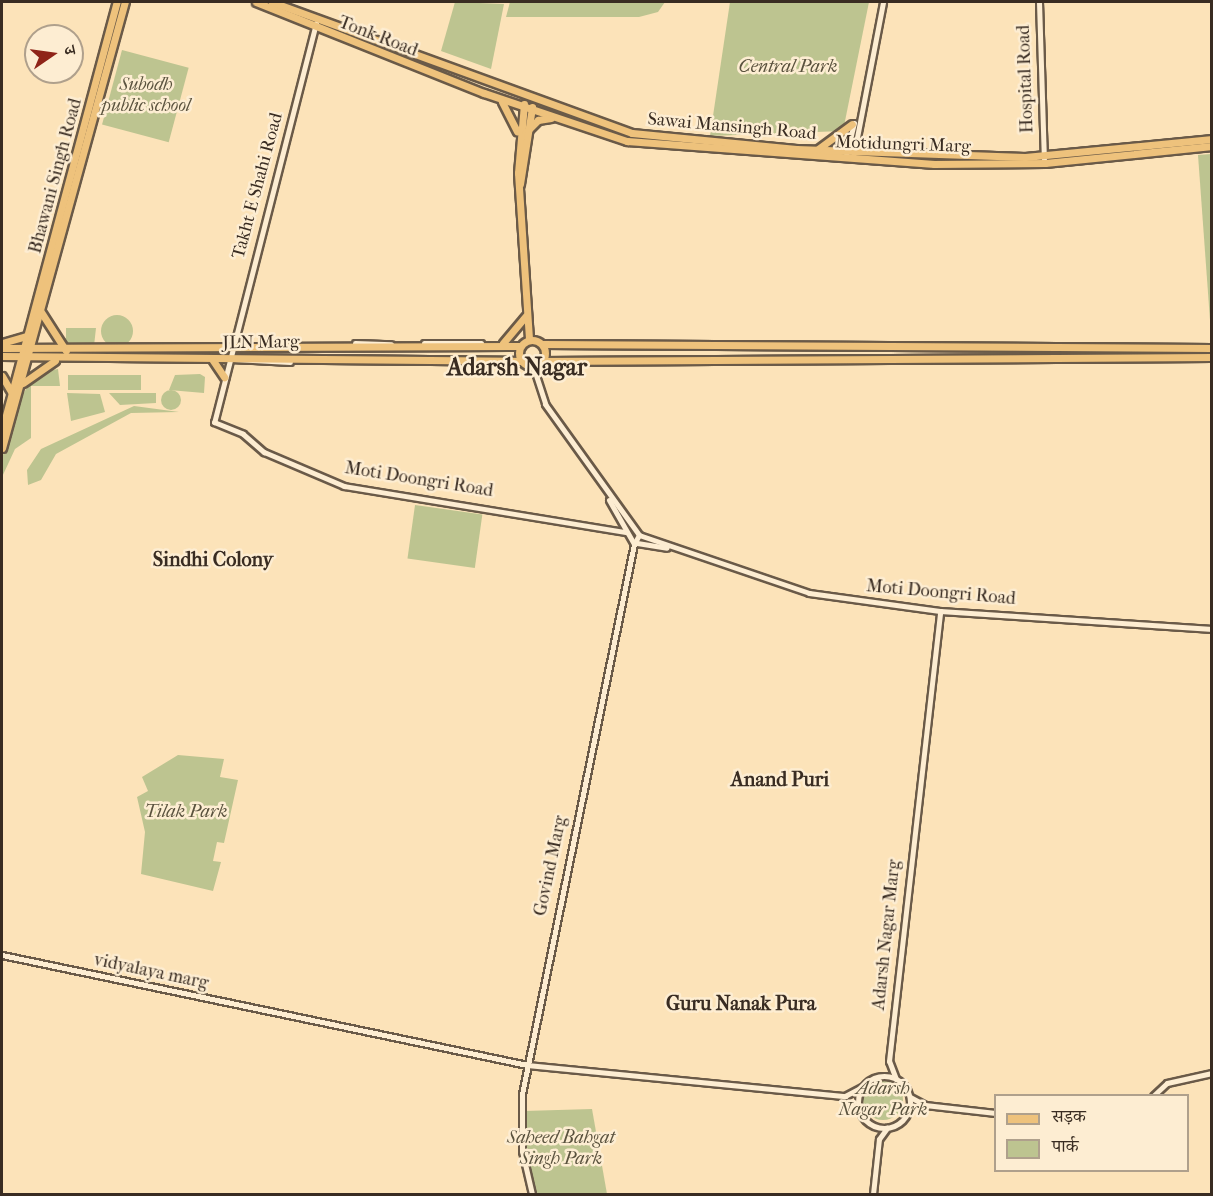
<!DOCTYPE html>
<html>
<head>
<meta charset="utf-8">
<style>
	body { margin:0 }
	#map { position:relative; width:1213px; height:1196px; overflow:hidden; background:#fce3b9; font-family:"IM FELL French Canon","Noto Serif Devanagari",serif }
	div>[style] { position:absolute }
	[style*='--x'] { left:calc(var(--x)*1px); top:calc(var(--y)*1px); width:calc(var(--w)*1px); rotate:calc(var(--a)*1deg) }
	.green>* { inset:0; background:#bdc490; transform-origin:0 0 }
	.round { border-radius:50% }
	.roads { filter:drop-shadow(2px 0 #6a5a48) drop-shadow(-2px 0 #6a5a48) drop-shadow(0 2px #6a5a48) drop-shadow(0 -2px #6a5a48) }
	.minor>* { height:5px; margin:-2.5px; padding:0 2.5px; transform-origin:2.5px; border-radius:2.5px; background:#fdedd2 }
	.minor>.ring { margin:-2.5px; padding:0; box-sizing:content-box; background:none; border:5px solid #fdedd2; border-radius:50% }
	.major>* { height:7px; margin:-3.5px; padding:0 3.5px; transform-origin:3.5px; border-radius:3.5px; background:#eec27c }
	.major>.ring { margin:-3.5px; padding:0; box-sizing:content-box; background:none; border:7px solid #eec27c; border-radius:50% }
	span { translate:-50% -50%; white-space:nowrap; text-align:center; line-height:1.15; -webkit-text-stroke:5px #fdedd2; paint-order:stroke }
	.street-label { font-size:18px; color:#392c22 }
	.park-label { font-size:18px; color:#5a523e; font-style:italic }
	.neighbourhood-label { font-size:20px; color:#392c22; font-weight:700 }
	.district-label { font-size:24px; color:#392c22; font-weight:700 }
	.frame { position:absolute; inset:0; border:3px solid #392c22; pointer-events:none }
	.legend { position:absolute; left:994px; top:1094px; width:195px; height:78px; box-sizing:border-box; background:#fdedd2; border:2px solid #afa08c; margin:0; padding:8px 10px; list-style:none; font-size:18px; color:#392c22 }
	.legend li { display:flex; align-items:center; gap:12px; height:30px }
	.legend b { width:30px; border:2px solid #afa08c }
	.north { position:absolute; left:24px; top:24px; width:60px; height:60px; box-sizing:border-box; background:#fdedd2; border:2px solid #afa08c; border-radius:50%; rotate:77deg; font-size:16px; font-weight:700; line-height:24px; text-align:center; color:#392c22 }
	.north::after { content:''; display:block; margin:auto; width:21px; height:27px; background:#8f2418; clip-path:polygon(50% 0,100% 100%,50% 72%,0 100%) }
</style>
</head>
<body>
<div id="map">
	<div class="green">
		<div style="clip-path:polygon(455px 2px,504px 4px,491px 69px,441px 51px)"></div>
		<div style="clip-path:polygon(510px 2px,665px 2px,658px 12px,639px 17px,506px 17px)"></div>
		<div style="clip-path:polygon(730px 2px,869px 2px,843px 131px,710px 136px)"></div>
		<div style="left:122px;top:50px;width:69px;height:77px;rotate:15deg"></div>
		<div style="clip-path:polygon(1211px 154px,1212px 154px,1211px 334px,1198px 155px)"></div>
		<div class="round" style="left:101px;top:315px;width:32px;height:32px"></div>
		<div style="clip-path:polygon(66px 328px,96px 328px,94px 346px,68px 345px,59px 339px,66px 338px)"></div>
		<div style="clip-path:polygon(58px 369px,60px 386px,31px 386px,31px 438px,15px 449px,2px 477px,2px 458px,24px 392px,38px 373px)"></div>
		<div style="clip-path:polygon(200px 374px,205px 377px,204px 393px,169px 390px,175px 375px)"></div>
		<div style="left:68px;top:375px;width:73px;height:15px"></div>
		<div class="round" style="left:161px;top:390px;width:20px;height:20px"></div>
		<div style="clip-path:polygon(67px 393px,100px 394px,105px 412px,71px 421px)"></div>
		<div style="clip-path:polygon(109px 393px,156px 393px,156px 403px,120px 405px)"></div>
		<div style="clip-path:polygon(134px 406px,179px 412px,131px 413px,56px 454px,41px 480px,28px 485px,27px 470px,41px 449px)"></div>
		<div style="left:415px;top:505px;width:68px;height:54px;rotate:8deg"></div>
		<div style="clip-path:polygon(178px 755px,224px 759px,220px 777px,238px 780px,224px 843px,217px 842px,213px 861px,221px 862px,213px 891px,141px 874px,145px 832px,137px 797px,148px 791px,142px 777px)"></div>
		<div class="round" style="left:863px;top:1080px;width:40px;height:40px"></div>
		<div style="clip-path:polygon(592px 1109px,607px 1194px,536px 1194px,521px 1125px,524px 1111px)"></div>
	</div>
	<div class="roads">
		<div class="minor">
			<div style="--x:1039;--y:2;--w:157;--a:88.2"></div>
			<div style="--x:316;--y:23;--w:412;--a:104.3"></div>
			<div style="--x:214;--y:422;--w:31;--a:22"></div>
			<div style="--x:243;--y:434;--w:28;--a:41"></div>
			<div style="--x:264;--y:452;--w:87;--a:23"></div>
			<div style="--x:344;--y:486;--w:286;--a:9.3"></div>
			<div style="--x:854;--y:153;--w:154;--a:-79.1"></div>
			<div style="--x:846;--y:155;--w:33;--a:-76"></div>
			<div style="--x:355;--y:343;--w:36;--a:2"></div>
			<div style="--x:424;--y:343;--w:57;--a:0"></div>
			<div style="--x:234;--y:359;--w:56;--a:3.1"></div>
			<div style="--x:533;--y:366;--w:40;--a:72"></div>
			<div style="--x:545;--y:404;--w:161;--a:54.3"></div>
			<div style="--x:639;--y:535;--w:10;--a:119"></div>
			<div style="--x:609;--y:500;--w:51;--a:60.4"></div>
			<div style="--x:639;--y:535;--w:180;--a:18.8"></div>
			<div style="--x:809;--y:593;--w:132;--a:7.8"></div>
			<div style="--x:940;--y:611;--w:273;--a:3.8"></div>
			<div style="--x:637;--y:543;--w:30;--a:9"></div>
			<div style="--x:2;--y:955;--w:536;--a:11.83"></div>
			<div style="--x:527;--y:1065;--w:320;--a:5.6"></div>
			<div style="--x:845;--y:1096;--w:21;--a:-28"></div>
			<div class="ring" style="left:858px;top:1076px;width:47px;height:47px"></div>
			<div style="--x:896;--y:1079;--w:19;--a:-111"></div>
			<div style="--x:889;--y:1061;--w:453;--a:-83.5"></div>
			<div style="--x:1153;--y:1096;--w:19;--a:-43"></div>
			<div style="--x:1167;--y:1083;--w:46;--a:-12.5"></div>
			<div style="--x:910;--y:1097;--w:17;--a:28"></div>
			<div style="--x:925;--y:1105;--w:71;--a:6.4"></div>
			<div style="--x:532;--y:1194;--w:44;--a:-103.1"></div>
			<div style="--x:522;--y:1151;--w:57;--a:-90"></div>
			<div style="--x:522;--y:1094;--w:561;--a:-78.49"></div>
			<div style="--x:873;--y:1194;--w:55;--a:-83.8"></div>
			<div style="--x:879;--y:1139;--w:14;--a:-54"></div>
		</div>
		<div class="major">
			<div style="--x:256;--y:2;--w:245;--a:21.8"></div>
			<div style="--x:484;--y:93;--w:151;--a:18.6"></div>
			<div style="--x:627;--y:141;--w:308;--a:4.3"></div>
			<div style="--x:934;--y:164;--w:111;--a:-0.5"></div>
			<div style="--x:1045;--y:163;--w:168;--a:-5.8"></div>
			<div style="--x:272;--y:2;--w:383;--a:20"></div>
			<div style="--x:632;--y:133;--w:165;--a:5.6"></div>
			<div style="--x:796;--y:149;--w:229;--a:2"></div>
			<div style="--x:1025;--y:157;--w:188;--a:-5.5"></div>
			<div style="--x:502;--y:102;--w:33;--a:63"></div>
			<div style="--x:524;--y:104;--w:69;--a:95"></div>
			<div style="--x:518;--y:173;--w:167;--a:86.2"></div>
			<div style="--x:526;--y:132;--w:17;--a:-45"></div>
			<div style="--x:538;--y:120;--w:13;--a:-9"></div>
			<div style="--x:818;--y:149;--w:42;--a:-36.3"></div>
			<div style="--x:520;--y:184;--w:78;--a:-81.1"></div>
			<div style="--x:41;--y:312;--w:46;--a:57.3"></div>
			<div class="ring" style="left:519px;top:340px;width:19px;height:19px"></div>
			<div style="--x:2;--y:343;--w:25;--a:-16"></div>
			<div style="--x:503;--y:343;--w:35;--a:-50"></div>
			<div style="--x:542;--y:344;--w:670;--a:0.34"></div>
			<div style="--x:2;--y:348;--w:518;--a:-0.22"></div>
			<div style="--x:2;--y:356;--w:519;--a:0.55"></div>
			<div style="--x:212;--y:359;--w:22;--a:56"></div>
			<div style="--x:542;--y:361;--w:670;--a:-0.34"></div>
			<div style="--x:2;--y:376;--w:20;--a:60"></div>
			<div style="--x:23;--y:383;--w:39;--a:-35"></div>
			<div style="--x:2;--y:430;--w:443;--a:-75"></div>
			<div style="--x:2;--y:448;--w:463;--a:-74.6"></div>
		</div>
	</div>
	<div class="street-label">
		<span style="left:378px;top:37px;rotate:21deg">Tonk Road</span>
		<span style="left:1026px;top:79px;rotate:-92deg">Hospital Road</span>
		<span style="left:732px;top:127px;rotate:5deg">Sawai Mansingh Road</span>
		<span style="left:903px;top:145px;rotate:2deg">Motidungri Marg</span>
		<span style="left:56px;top:176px;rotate:-75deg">Bhawani Singh Road</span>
		<span style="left:258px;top:186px;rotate:-75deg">Takht E Shahi Road</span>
		<span style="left:261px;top:343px;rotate:-1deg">JLN Marg</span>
		<span style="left:419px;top:480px;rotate:9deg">Moti Doongri Road</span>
		<span style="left:941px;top:593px;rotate:5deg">Moti Doongri Road</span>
		<span style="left:551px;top:866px;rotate:-78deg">Govind Marg</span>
		<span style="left:887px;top:935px;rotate:-84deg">Adarsh Nagar Marg</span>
		<span style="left:151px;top:972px;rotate:12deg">vidyalaya marg</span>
	</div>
	<div class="park-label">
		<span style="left:788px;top:67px">Central Park</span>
		<span style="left:146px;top:96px">Subodh<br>public school</span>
		<span style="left:186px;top:812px">Tilak Park</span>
		<span style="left:883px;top:1100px">Adarsh<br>Nagar Park</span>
		<span style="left:561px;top:1149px">Saheed Bahgat<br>Singh Park</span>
	</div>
	<div class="neighbourhood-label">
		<span style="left:213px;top:559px">Sindhi Colony</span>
		<span style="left:780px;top:779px">Anand Puri</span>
		<span style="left:741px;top:1003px">Guru Nanak Pura</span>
	</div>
	<div class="district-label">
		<span style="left:517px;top:368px">Adarsh Nagar</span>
	</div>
	<div class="frame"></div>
	<ul class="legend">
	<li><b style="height:8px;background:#eec27c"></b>सड़क</li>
	<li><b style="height:16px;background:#bdc490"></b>पार्क</li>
	</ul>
	<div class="north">उ</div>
</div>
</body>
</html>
